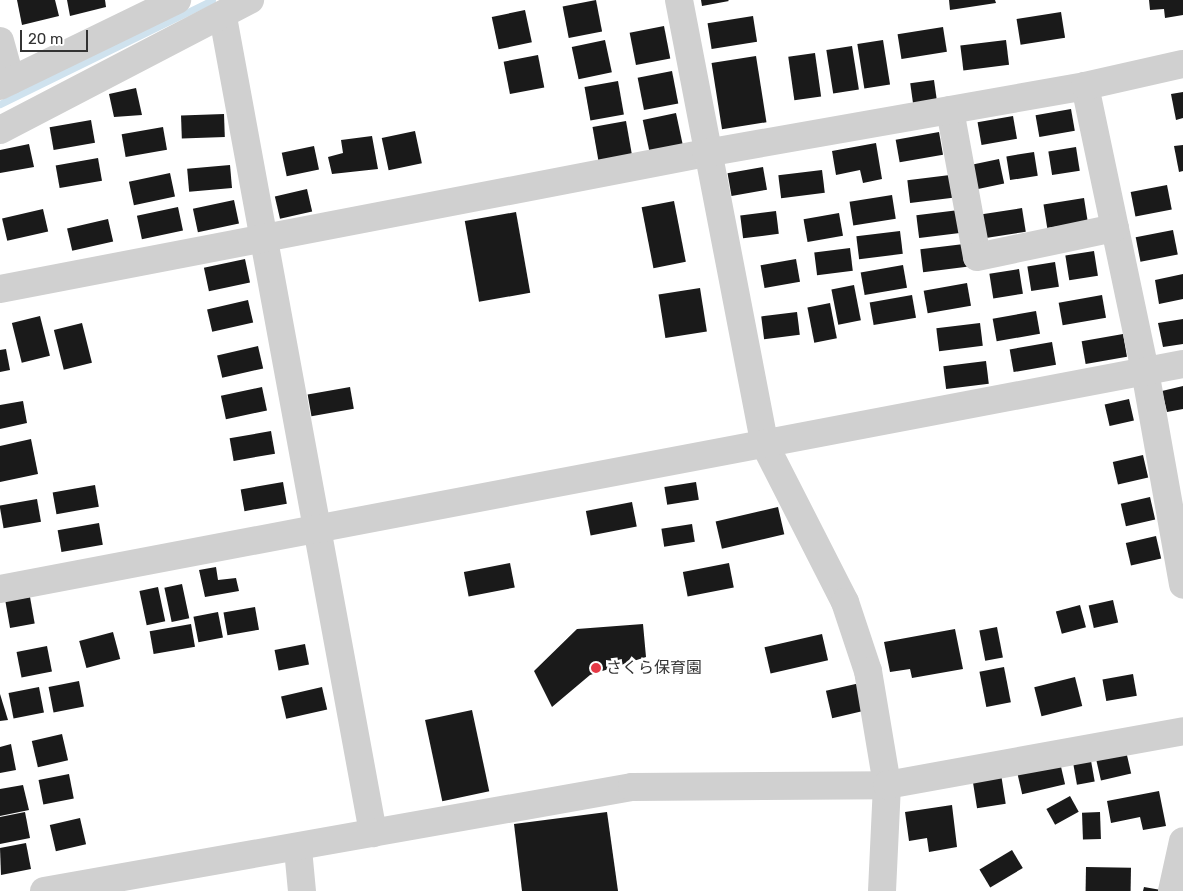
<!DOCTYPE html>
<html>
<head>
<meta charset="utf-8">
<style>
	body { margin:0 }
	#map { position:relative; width:1183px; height:891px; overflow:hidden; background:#fff; font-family:Rubik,"Noto Sans JP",sans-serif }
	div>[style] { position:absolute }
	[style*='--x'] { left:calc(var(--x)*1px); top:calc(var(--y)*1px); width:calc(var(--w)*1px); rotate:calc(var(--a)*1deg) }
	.stream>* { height:7px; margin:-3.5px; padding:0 3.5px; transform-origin:3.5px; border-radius:3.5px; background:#cfe2ee }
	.building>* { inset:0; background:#1a1a1a; transform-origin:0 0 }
	.minor>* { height:28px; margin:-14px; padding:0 14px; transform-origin:14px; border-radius:14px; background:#d0d0d0 }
	.dots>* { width:14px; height:14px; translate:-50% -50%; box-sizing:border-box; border:2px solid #fff; border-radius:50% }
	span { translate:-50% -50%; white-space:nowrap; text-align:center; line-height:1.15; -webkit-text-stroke:5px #fff; paint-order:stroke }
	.poi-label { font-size:16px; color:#333 }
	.left { translate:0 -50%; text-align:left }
	.scale { position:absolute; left:20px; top:30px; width:68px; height:22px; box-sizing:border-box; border:2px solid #333; border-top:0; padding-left:6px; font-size:15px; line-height:18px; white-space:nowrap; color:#333; -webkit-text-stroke:4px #fff; paint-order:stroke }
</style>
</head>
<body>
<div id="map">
	<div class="stream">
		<div style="--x:0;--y:104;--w:236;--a:-26.1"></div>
	</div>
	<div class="building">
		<div style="clip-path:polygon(17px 0,55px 0,59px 16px,22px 25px)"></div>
		<div style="clip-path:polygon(67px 0,105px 0,106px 7px,70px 16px)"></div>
		<div style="left:596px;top:0;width:32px;height:34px;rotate:79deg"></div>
		<div style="clip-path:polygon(701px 0,728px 0,729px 1px,702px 6px)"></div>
		<div style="clip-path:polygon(949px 0,995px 0,996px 3px,950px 10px)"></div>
		<div style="clip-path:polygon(1149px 0,1183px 0,1183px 15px,1165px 18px,1164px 9px,1150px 10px)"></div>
		<div style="left:525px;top:10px;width:33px;height:34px;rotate:78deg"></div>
		<div style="left:1061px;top:12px;width:26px;height:45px;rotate:81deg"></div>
		<div style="left:753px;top:16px;width:26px;height:46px;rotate:81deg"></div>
		<div style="left:664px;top:26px;width:33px;height:35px;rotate:79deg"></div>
		<div style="left:943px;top:27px;width:25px;height:46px;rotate:81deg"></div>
		<div style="left:605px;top:40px;width:33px;height:34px;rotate:78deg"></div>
		<div style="left:883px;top:40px;width:45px;height:26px;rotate:81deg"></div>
		<div style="left:1006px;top:40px;width:25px;height:46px;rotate:83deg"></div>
		<div style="left:852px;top:46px;width:44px;height:26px;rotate:81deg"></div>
		<div style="left:815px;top:53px;width:44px;height:27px;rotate:82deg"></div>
		<div style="left:538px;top:55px;width:33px;height:35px;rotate:79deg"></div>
		<div style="left:756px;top:56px;width:67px;height:45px;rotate:81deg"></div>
		<div style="left:672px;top:71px;width:33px;height:35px;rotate:79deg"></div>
		<div style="left:934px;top:80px;width:22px;height:24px;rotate:82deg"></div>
		<div style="left:618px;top:81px;width:34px;height:34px;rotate:80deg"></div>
		<div style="clip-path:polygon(136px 88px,142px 115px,114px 117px,109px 94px)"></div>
		<div style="clip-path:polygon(1183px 92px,1183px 118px,1176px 120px,1171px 94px)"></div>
		<div style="left:1071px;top:109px;width:22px;height:36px;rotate:80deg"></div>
		<div style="left:676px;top:113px;width:34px;height:34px;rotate:78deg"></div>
		<div style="left:224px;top:114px;width:23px;height:43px;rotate:88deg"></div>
		<div style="left:1013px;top:116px;width:23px;height:36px;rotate:80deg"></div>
		<div style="left:91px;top:120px;width:23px;height:42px;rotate:80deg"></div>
		<div style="left:626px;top:121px;width:34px;height:34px;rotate:80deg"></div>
		<div style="left:163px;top:127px;width:23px;height:42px;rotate:80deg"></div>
		<div style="left:415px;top:131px;width:33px;height:34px;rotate:78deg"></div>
		<div style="left:939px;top:132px;width:23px;height:44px;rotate:80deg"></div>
		<div style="clip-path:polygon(372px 136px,378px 169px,332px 174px,328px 157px,343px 153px,341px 140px)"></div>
		<div style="clip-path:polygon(876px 143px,882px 179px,863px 183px,860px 170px,836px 175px,832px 151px)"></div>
		<div style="clip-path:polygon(29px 144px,34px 167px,0 173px,0 150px)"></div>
		<div style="clip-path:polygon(1183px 145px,1183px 171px,1179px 172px,1174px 146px)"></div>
		<div style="left:314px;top:146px;width:24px;height:33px;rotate:78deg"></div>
		<div style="left:1076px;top:147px;width:24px;height:28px;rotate:81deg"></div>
		<div style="left:1034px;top:152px;width:24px;height:28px;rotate:81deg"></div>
		<div style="left:98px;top:158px;width:23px;height:43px;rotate:80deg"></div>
		<div style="left:999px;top:159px;width:25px;height:28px;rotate:78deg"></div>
		<div style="left:230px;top:165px;width:23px;height:43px;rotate:85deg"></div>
		<div style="left:763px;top:167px;width:23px;height:36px;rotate:80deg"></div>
		<div style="left:822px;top:170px;width:23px;height:44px;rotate:83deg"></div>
		<div style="left:170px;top:173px;width:24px;height:42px;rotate:78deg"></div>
		<div style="left:950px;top:175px;width:23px;height:43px;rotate:83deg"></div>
		<div style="left:1167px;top:185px;width:25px;height:37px;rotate:79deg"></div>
		<div style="left:307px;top:189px;width:23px;height:33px;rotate:77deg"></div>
		<div style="left:892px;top:195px;width:24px;height:43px;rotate:81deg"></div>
		<div style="left:1084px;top:198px;width:24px;height:41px;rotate:81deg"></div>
		<div style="left:234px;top:200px;width:24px;height:42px;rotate:78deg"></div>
		<div style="left:674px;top:201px;width:62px;height:33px;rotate:79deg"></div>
		<div style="left:178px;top:207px;width:24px;height:42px;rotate:78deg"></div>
		<div style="left:1022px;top:208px;width:24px;height:42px;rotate:81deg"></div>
		<div style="left:43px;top:209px;width:23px;height:42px;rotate:77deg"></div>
		<div style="left:959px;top:210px;width:23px;height:43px;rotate:83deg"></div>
		<div style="left:776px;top:211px;width:23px;height:36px;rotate:83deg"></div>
		<div style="left:516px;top:212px;width:82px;height:52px;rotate:80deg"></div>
		<div style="left:839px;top:213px;width:23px;height:36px;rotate:80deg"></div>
		<div style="left:108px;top:219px;width:23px;height:42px;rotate:77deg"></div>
		<div style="left:1173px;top:230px;width:25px;height:38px;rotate:79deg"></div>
		<div style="left:900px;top:231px;width:23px;height:44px;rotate:83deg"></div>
		<div style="left:964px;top:244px;width:23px;height:44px;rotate:83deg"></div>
		<div style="left:850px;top:248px;width:23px;height:36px;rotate:83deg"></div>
		<div style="left:1094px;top:251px;width:25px;height:29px;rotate:81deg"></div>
		<div style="left:245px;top:259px;width:24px;height:42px;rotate:78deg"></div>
		<div style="left:796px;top:259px;width:23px;height:36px;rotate:80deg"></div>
		<div style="left:1055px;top:262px;width:25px;height:28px;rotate:81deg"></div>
		<div style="left:903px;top:265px;width:23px;height:43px;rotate:80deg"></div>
		<div style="left:1019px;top:269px;width:25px;height:30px;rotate:81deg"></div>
		<div style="clip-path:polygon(1183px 274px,1183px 299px,1159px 304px,1155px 280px)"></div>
		<div style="left:967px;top:283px;width:23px;height:44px;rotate:80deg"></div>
		<div style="left:854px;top:285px;width:36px;height:23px;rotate:79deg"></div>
		<div style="left:700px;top:288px;width:44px;height:42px;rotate:81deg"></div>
		<div style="left:912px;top:295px;width:23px;height:43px;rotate:80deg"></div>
		<div style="left:1102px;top:295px;width:23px;height:44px;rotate:80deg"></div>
		<div style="left:248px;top:300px;width:23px;height:42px;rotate:77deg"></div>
		<div style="left:830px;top:303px;width:36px;height:23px;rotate:79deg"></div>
		<div style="left:1036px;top:311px;width:23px;height:44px;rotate:80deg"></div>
		<div style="left:797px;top:312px;width:23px;height:36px;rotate:83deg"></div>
		<div style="left:40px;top:316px;width:41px;height:29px;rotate:76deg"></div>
		<div style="clip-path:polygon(1183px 319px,1183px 344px,1163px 347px,1158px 323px)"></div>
		<div style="left:82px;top:323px;width:41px;height:29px;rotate:76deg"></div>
		<div style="left:980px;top:323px;width:23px;height:44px;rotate:83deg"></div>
		<div style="left:1123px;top:334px;width:23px;height:42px;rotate:80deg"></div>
		<div style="left:1052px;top:342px;width:23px;height:43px;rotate:80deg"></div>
		<div style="left:258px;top:346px;width:23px;height:42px;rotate:77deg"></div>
		<div style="clip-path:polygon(6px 349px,10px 370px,0 372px,0 350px)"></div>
		<div style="left:986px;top:361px;width:23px;height:43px;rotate:83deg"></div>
		<div style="clip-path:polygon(1183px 386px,1183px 409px,1167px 412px,1162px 391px)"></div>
		<div style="left:262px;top:387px;width:24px;height:42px;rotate:78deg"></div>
		<div style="left:350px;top:387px;width:22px;height:43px;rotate:80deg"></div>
		<div style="left:1129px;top:399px;width:22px;height:25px;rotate:77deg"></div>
		<div style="clip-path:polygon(23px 401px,27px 423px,0 429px,0 405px)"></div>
		<div style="left:271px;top:431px;width:23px;height:42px;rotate:80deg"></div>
		<div style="clip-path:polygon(31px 439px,38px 474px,0 482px,0 446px)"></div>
		<div style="left:1143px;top:455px;width:23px;height:31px;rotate:77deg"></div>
		<div style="left:283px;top:482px;width:22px;height:43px;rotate:80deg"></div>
		<div style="left:696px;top:482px;width:18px;height:32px;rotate:81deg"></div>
		<div style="left:95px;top:485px;width:22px;height:43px;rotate:80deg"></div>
		<div style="left:1150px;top:497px;width:23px;height:30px;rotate:77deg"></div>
		<div style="left:37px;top:499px;width:23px;height:38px;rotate:80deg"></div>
		<div style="left:632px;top:502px;width:25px;height:47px;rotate:79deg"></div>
		<div style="left:778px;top:507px;width:28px;height:64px;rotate:77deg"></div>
		<div style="left:99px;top:523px;width:22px;height:42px;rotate:80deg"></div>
		<div style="left:692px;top:524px;width:18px;height:31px;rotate:81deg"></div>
		<div style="left:1156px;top:536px;width:23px;height:31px;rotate:77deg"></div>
		<div style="left:510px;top:563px;width:25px;height:47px;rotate:79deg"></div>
		<div style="left:729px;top:563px;width:25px;height:47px;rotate:79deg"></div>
		<div style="clip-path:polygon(216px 567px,218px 580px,236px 578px,239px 591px,205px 597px,199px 570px)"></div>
		<div style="left:182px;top:584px;width:35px;height:18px;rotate:78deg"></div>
		<div style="left:158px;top:587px;width:35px;height:19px;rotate:78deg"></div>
		<div style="left:30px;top:597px;width:27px;height:25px;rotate:80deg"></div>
		<div style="left:1113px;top:600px;width:23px;height:25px;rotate:77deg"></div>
		<div style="left:1080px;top:605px;width:23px;height:25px;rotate:75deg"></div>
		<div style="left:255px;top:607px;width:23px;height:32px;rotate:80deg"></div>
		<div style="left:218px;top:612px;width:26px;height:25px;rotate:79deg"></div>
		<div style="left:191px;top:624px;width:23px;height:42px;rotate:80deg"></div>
		<div style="clip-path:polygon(643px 624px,646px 657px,590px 675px,552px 707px,534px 671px,577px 629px)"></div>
		<div style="left:997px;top:627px;width:31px;height:18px;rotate:79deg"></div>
		<div style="clip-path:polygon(955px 629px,963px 669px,912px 678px,910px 669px,890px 672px,884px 642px)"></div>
		<div style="left:113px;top:632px;width:28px;height:35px;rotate:75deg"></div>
		<div style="left:822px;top:634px;width:27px;height:59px;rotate:77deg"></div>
		<div style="left:305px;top:644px;width:21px;height:31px;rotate:79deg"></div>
		<div style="left:47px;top:646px;width:26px;height:31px;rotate:79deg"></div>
		<div style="left:1004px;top:667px;width:36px;height:25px;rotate:79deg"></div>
		<div style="left:1133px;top:674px;width:22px;height:31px;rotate:80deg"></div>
		<div style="left:1075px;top:677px;width:30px;height:42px;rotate:76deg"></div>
		<div style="left:79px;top:681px;width:26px;height:31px;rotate:79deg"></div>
		<div style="left:860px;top:683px;width:28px;height:35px;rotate:77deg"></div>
		<div style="left:39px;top:687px;width:26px;height:31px;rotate:79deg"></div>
		<div style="left:322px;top:687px;width:23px;height:42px;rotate:77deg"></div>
		<div style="clip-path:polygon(0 694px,8px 720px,0 721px)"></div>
		<div style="left:472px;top:710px;width:83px;height:48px;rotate:78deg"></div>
		<div style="left:62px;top:734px;width:27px;height:31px;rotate:77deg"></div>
		<div style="clip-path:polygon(11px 744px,16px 770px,0 773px,0 747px)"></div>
		<div style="left:1126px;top:751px;width:23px;height:31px;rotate:77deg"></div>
		<div style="left:1090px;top:755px;width:27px;height:18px;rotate:80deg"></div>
		<div style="left:1059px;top:758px;width:27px;height:44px;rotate:77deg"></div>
		<div style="left:69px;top:774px;width:25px;height:31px;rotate:79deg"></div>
		<div style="left:1001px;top:774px;width:30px;height:29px;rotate:81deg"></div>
		<div style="clip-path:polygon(23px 785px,29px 810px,0 816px,0 789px)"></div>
		<div style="clip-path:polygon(1159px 791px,1166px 826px,1143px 830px,1140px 817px,1111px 823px,1107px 801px)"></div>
		<div style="left:1070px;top:796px;width:18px;height:27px;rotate:61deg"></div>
		<div style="clip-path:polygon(952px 805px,957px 847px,929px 852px,927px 838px,909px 841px,905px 812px)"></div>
		<div style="clip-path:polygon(25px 812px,30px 838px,0 844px,0 817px)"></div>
		<div style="clip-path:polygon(607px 812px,618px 891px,522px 891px,514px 824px)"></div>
		<div style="left:1100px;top:812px;width:27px;height:18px;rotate:88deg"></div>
		<div style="left:80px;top:818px;width:27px;height:31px;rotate:77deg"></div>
		<div style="clip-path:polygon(26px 843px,31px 869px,1px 875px,0 848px)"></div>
		<div style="left:1012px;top:850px;width:21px;height:38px;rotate:59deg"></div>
		<div style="left:1086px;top:867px;width:45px;height:24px;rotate:1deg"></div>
		<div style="clip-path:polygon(1144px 887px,1161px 890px,1161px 891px,1143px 891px)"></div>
	</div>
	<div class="minor">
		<div style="--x:679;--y:0;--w:453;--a:79.1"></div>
		<div style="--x:765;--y:445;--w:176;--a:63"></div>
		<div style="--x:845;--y:602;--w:73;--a:71.6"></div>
		<div style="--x:868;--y:671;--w:116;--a:80.5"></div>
		<div style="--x:887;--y:785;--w:106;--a:92.7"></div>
		<div style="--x:223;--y:17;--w:830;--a:79.58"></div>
		<div style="--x:0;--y:41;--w:41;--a:74.6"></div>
		<div style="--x:0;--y:86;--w:197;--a:-25.9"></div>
		<div style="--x:1085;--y:86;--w:291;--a:78.1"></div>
		<div style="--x:1145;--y:371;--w:217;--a:79.9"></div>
		<div style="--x:950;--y:110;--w:149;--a:79.6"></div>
		<div style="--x:977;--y:257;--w:141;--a:-11.9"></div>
		<div style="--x:0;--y:130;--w:282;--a:-27.5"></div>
		<div style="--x:0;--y:289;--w:719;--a:-10.9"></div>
		<div style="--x:706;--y:153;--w:385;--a:-10"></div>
		<div style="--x:1085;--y:86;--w:100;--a:-12.7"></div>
		<div style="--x:0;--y:589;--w:1204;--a:-10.77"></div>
		<div style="--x:298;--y:849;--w:42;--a:84.6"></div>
		<div style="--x:44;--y:891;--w:597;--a:-10.03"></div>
		<div style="--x:632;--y:787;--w:255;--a:-0.4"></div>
		<div style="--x:887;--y:785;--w:301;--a:-10.3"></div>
		<div style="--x:1172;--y:891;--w:51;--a:-77.6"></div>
	</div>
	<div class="dots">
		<div style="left:596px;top:668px;background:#e63946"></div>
	</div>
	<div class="poi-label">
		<span class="left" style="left:606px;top:668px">さくら保育園</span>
	</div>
	<div class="scale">20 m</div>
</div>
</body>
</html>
